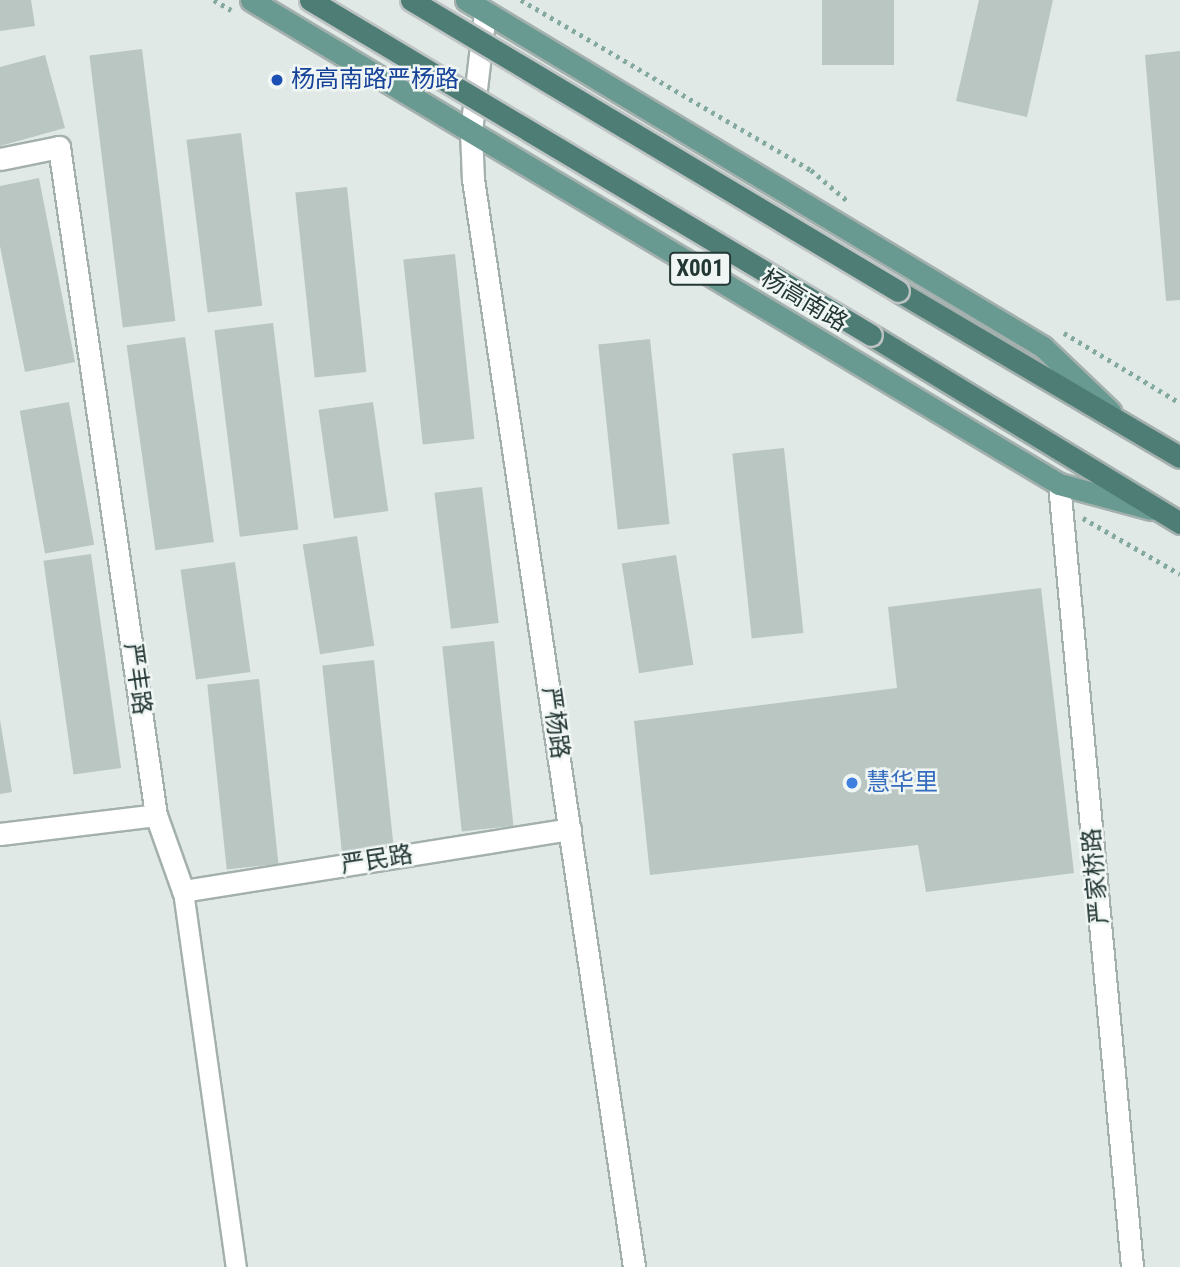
<!DOCTYPE html>
<html>
<head>
<meta charset="utf-8">
<style>
	body { margin:0 }
	#map { position:relative; width:1180px; height:1267px; overflow:hidden; background:#e0e9e6; font-family:"Roboto Condensed","Noto Sans SC",sans-serif }
	div>[style] { position:absolute }
	[style*='--x'] { left:calc(var(--x)*1px); top:calc(var(--y)*1px); width:calc(var(--w)*1px); rotate:calc(var(--a)*1deg) }
	.building>* { inset:0; background:#b9c6c2; transform-origin:0 0 }
	.path>* { height:4.5px; margin-top:-2.25px; transform-origin:0; background:repeating-linear-gradient(90deg,#84a9a1 0 3.5px,transparent 0 8.5px) }
	.roads { filter:drop-shadow(2px 0 #a4b0ad) drop-shadow(-2px 0 #a4b0ad) drop-shadow(0 2px #a4b0ad) drop-shadow(0 -2px #a4b0ad) }
	.pedestrian>* { height:19px; margin:-9.5px; padding:0 9.5px; transform-origin:9.5px; border-radius:9.5px; background:#fff }
	.minor>* { height:21px; margin:-10.5px; padding:0 10.5px; transform-origin:10.5px; border-radius:10.5px; background:#fff }
	.primary>* { height:21px; margin:-10.5px; padding:0 10.5px; transform-origin:10.5px; border-radius:10.5px; background:#699a92 }
	.trunk>* { height:21px; margin:-10.5px; padding:0 10.5px; transform-origin:10.5px; border-radius:10.5px; background:#4e7d76 }
	.bridges { filter:drop-shadow(2px 0 #bdc3c2) drop-shadow(-2px 0 #bdc3c2) drop-shadow(0 2px #bdc3c2) drop-shadow(0 -2px #bdc3c2) }
	.trunk-bridge>* { height:21px; margin:-10.5px; padding:0 10.5px; transform-origin:10.5px; border-radius:10.5px; background:#4e7d76 }
	.dots>* { width:19px; height:19px; translate:-50% -50%; box-sizing:border-box; border:4px solid #f0f6f4; border-radius:50% }
	span { translate:-50% -50%; white-space:nowrap; text-align:center; line-height:1.15; -webkit-text-stroke:5px #f0f6f4; paint-order:stroke }
	.shield-label span { padding:2px 5px; background:#f0f6f4; border:2px solid; border-radius:5px; -webkit-text-stroke-width:0 }
	.shield-label { font-size:23px; color:#233734; font-weight:700 }
	.transit-label { font-size:24px; color:#164399 }
	.left { translate:0 -50%; text-align:left }
	.street-label { font-size:24px; color:#233734 }
	.shop-label { font-size:24px; color:#366cbe }
</style>
</head>
<body>
<div id="map">
	<div class="building">
		<div style="clip-path:polygon(0 0,31px 0,35px 26px,0 31px)"></div>
		<div style="left:822px;top:0;width:72px;height:65px"></div>
		<div style="clip-path:polygon(979px 0,1053px 0,1027px 117px,956px 101px)"></div>
		<div style="left:142px;top:49px;width:274px;height:53px;rotate:83deg"></div>
		<div style="clip-path:polygon(1180px 51px,1180px 300px,1166px 301px,1145px 55px)"></div>
		<div style="clip-path:polygon(45px 55px,65px 128px,0 146px,0 67px)"></div>
		<div style="left:241px;top:133px;width:174px;height:55px;rotate:83deg"></div>
		<div style="clip-path:polygon(39px 178px,75px 362px,25px 372px,0 246px,0 186px)"></div>
		<div style="left:347px;top:187px;width:186px;height:52px;rotate:84deg"></div>
		<div style="left:455px;top:254px;width:186px;height:52px;rotate:84deg"></div>
		<div style="left:273px;top:323px;width:208px;height:59px;rotate:83deg"></div>
		<div style="left:185px;top:337px;width:207px;height:59px;rotate:82deg"></div>
		<div style="left:650px;top:339px;width:186px;height:52px;rotate:84deg"></div>
		<div style="left:69px;top:402px;width:145px;height:50px;rotate:80deg"></div>
		<div style="left:373px;top:402px;width:110px;height:55px;rotate:82deg"></div>
		<div style="left:784px;top:448px;width:186px;height:52px;rotate:84deg"></div>
		<div style="left:482px;top:487px;width:137px;height:48px;rotate:83deg"></div>
		<div style="left:357px;top:536px;width:111px;height:55px;rotate:81deg"></div>
		<div style="left:91px;top:554px;width:216px;height:48px;rotate:82deg"></div>
		<div style="left:676px;top:555px;width:111px;height:55px;rotate:81deg"></div>
		<div style="left:235px;top:562px;width:111px;height:55px;rotate:82deg"></div>
		<div style="clip-path:polygon(1041px 588px,1074px 873px,926px 892px,918px 845px,650px 875px,634px 721px,897px 688px,888px 607px)"></div>
		<div style="left:494px;top:641px;width:186px;height:52px;rotate:84deg"></div>
		<div style="left:374px;top:660px;width:187px;height:52px;rotate:84deg"></div>
		<div style="left:259px;top:679px;width:186px;height:52px;rotate:84deg"></div>
		<div style="clip-path:polygon(0 720px,12px 792px,0 794px)"></div>
	</div>
	<div class="path">
		<div style="--x:214;--y:0;--w:20;--a:30"></div>
		<div style="--x:521;--y:0;--w:336;--a:30.4"></div>
		<div style="--x:811;--y:170;--w:51;--a:40.2"></div>
		<div style="--x:1064;--y:333;--w:135;--a:31.1"></div>
		<div style="--x:1083;--y:518;--w:112;--a:30"></div>
	</div>
	<div class="roads">
		<div class="pedestrian">
			<div style="--x:183;--y:891;--w:380;--a:82"></div>
		</div>
		<div class="minor">
			<div style="--x:485;--y:12;--w:121;--a:96.7"></div>
			<div style="--x:471;--y:132;--w:47;--a:87.6"></div>
			<div style="--x:473;--y:179;--w:1100;--a:81.58"></div>
			<div style="--x:0;--y:159;--w:60;--a:-11.5"></div>
			<div style="--x:59;--y:147;--w:675;--a:81.74"></div>
			<div style="--x:156;--y:815;--w:81;--a:70.4"></div>
			<div style="--x:183;--y:891;--w:392;--a:-9.1"></div>
			<div style="--x:1059;--y:484;--w:786;--a:84.67"></div>
			<div style="--x:0;--y:834;--w:157;--a:-6.9"></div>
		</div>
		<div class="primary">
			<div style="--x:251;--y:0;--w:942;--a:30.92"></div>
			<div style="--x:1059;--y:484;--w:95;--a:15.2"></div>
			<div style="--x:466;--y:0;--w:673;--a:31.02"></div>
			<div style="--x:1043;--y:347;--w:93;--a:43.7"></div>
		</div>
		<div class="trunk">
			<div style="--x:898;--y:291;--w:327;--a:30.5"></div>
			<div style="--x:871;--y:335;--w:362;--a:31.3"></div>
		</div>
	</div>
	<div class="bridges">
		<div class="trunk-bridge">
			<div style="--x:310;--y:0;--w:653;--a:30.84"></div>
			<div style="--x:411;--y:0;--w:567;--a:30.86"></div>
		</div>
	</div>
	<div class="dots">
		<div style="left:277px;top:80px;background:#1a4fb4"></div>
		<div style="left:852px;top:783px;background:#3f7fe0"></div>
	</div>
	<div class="shield-label">
		<span style="left:700px;top:269px">X001</span>
	</div>
	<div class="transit-label">
		<span class="left" style="left:291px;top:80px">杨高南路严杨路</span>
	</div>
	<div class="street-label">
		<span style="left:804px;top:301px;rotate:31deg">杨高南路</span>
		<span style="left:137px;top:679px;rotate:82deg">严丰路</span>
		<span style="left:555px;top:723px;rotate:82deg">严杨路</span>
		<span style="left:377px;top:860px;rotate:-9deg">严民路</span>
		<span style="left:1096px;top:876px;rotate:-95deg">严家桥路</span>
	</div>
	<div class="shop-label">
		<span class="left" style="left:866px;top:783px">慧华里</span>
	</div>
</div>
</body>
</html>
